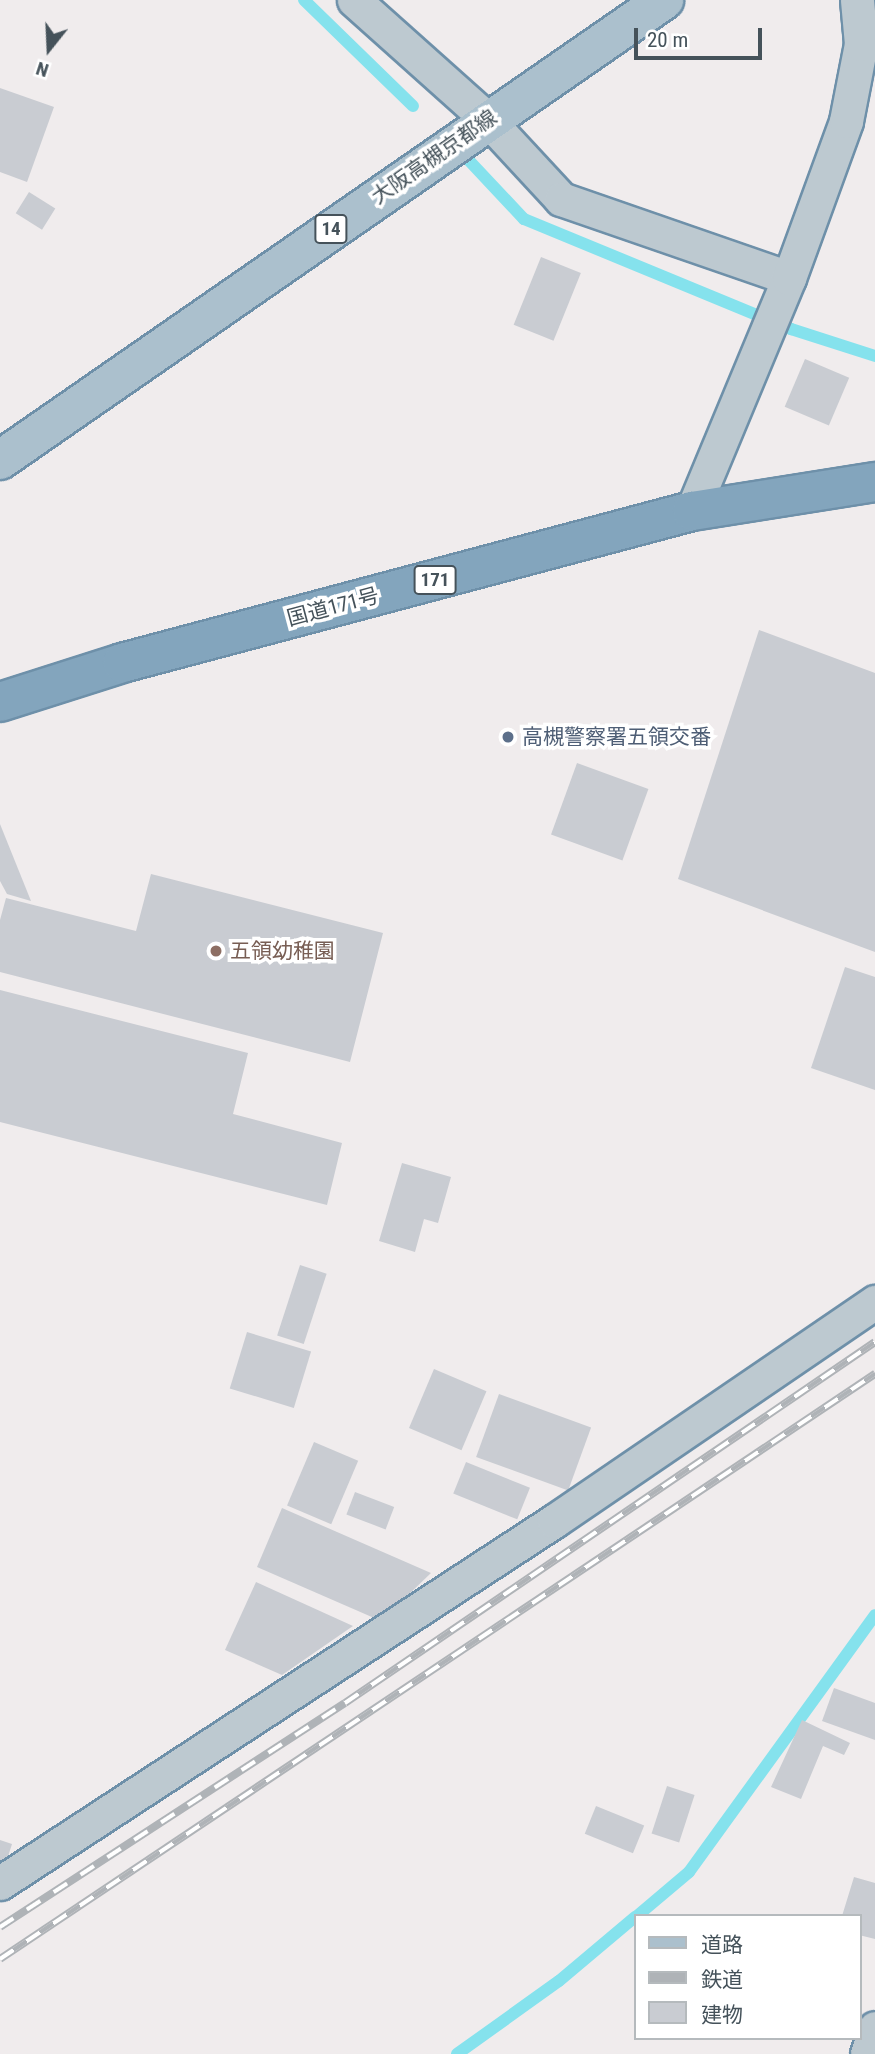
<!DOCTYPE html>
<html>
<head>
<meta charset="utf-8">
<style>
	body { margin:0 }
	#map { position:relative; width:875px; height:2054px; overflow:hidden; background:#f0eced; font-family:"Roboto Condensed","Noto Sans JP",sans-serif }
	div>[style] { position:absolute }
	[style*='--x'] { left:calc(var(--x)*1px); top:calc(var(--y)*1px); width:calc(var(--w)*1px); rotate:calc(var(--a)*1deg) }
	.stream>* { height:12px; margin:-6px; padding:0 6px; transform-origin:6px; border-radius:6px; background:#85e2ed }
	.building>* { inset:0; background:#c9ccd2; transform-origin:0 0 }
	.roads { filter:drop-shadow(2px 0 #6e90a9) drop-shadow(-2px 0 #6e90a9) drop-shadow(0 2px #6e90a9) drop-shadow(0 -2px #6e90a9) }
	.street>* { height:33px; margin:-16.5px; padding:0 16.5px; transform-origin:16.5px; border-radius:16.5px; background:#bdc9d0 }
	.primary>* { height:38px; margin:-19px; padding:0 19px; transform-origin:19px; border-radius:19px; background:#abc0cd }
	.highway>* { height:38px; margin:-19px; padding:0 19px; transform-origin:19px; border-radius:19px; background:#83a5bd }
	.rail>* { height:8px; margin-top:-4px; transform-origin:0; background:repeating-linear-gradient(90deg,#fff 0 16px,#afb3b7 0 32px); box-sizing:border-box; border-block:2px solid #afb3b7 }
	.dots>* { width:19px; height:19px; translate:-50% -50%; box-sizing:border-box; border:4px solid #fff; border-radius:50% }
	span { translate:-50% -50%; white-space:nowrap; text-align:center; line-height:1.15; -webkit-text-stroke:7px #fff; paint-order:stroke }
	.shield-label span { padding:2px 5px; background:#fff; border:2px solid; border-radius:5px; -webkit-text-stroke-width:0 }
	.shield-label { font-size:19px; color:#45525a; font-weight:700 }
	.street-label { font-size:21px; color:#45525a }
	.service-label { font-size:21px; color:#4e5e75 }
	.left { translate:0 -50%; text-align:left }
	.education-label { font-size:21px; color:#785e54 }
	.legend { position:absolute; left:634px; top:1914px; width:228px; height:126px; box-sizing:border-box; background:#fff; border:2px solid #b5babd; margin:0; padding:9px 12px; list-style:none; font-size:21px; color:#45525a }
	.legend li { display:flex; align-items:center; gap:14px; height:35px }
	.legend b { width:35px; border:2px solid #b5babd }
	.north { position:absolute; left:14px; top:14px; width:70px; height:70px; -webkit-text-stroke:5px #fff; paint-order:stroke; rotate:198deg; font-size:19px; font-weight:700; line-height:28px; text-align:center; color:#45525a }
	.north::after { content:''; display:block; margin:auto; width:24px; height:32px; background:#45525a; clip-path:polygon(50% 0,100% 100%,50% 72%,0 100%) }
	.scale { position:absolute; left:634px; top:28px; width:128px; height:32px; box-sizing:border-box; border:4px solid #45525a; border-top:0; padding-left:9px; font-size:21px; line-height:24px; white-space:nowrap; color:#45525a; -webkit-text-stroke:5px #fff; paint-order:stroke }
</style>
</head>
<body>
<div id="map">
	<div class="stream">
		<div style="--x:304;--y:0;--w:152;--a:44.2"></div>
		<div style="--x:461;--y:152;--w:92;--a:46.8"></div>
		<div style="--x:524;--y:219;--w:289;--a:22.4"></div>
		<div style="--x:791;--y:329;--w:88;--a:17.8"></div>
		<div style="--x:637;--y:1916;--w:68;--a:-40.2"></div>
		<div style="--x:689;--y:1872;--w:317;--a:-54.1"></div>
		<div style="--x:457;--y:2054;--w:125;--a:-35.6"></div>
		<div style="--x:559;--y:1981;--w:99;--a:-40.1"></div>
	</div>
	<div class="building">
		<div style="clip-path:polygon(0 88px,54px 107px,27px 182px,0 172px)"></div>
		<div style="left:29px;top:192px;width:31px;height:25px;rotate:32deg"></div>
		<div style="left:541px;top:257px;width:43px;height:73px;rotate:22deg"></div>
		<div style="left:805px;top:359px;width:48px;height:52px;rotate:23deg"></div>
		<div style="clip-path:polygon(759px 630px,875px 673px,875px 952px,678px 879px)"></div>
		<div style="left:577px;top:763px;width:76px;height:76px;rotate:20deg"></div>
		<div style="clip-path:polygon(0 824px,31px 901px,7px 894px,0 881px)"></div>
		<div style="clip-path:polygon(151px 874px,383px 933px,350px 1062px,0 972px,0 920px,6px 898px,136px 931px)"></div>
		<div style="clip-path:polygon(845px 967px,875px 977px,875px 1090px,811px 1068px)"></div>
		<div style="clip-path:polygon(0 990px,248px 1053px,233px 1114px,342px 1143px,327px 1205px,0 1122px)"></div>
		<div style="clip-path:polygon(402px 1163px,451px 1177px,438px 1223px,424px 1219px,415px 1252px,379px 1241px)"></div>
		<div style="left:300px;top:1265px;width:28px;height:74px;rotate:18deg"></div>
		<div style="left:247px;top:1332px;width:67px;height:59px;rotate:17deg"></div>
		<div style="left:434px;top:1369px;width:57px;height:64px;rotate:23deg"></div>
		<div style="left:499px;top:1394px;width:98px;height:67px;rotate:20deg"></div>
		<div style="left:314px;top:1442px;width:48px;height:69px;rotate:23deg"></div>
		<div style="left:466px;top:1462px;width:69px;height:34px;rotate:22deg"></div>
		<div style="left:355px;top:1492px;width:42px;height:24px;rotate:21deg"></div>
		<div style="clip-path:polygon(282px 1508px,431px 1573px,381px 1621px,257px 1567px)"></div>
		<div style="clip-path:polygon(256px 1582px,353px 1626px,282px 1675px,225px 1650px)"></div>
		<div style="clip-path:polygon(834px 1688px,875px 1703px,875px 1740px,822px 1721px)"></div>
		<div style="clip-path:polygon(802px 1720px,850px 1743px,844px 1755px,823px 1746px,801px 1799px,771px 1787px)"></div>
		<div style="left:667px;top:1786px;width:29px;height:50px;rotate:18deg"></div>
		<div style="left:596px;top:1806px;width:52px;height:30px;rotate:22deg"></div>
		<div style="clip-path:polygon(0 1840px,12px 1844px,4px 1869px,0 1867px)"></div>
		<div style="clip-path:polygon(854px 1877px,875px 1883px,875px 1939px,859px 1935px,859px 1916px,842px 1916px)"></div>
	</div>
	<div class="roads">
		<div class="street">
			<div style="--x:354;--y:0;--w:178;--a:41.8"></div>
			<div style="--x:487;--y:119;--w:109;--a:47.2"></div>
			<div style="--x:561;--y:199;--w:241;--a:19.1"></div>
			<div style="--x:692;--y:511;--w:252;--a:-67.4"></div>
			<div style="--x:789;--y:278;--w:167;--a:-70"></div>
			<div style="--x:846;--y:121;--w:78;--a:-79"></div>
			<div style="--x:861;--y:44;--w:44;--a:-95.2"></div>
			<div style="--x:0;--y:1883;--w:662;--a:-33.16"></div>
			<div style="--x:554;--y:1521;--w:389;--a:-34.3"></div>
			<div style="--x:867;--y:2054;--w:27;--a:-73"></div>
		</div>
		<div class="primary">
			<div style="--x:0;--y:460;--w:808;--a:-34.71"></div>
		</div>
		<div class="highway">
			<div style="--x:0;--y:702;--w:128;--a:-17.7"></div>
			<div style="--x:122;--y:663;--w:590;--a:-14.93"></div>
			<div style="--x:692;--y:511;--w:185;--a:-9"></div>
		</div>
	</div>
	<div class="rail">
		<div style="--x:0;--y:1927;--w:411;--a:-33"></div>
		<div style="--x:345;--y:1703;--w:641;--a:-34.26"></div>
		<div style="--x:0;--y:1959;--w:1053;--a:-33.77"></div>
	</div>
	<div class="dots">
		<div style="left:508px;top:737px;background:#5c6f8a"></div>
		<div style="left:216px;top:951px;background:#8d6e63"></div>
	</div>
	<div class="shield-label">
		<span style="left:331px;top:229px">14</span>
		<span style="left:435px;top:580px">171</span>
	</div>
	<div class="street-label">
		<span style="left:434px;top:157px;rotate:-35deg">大阪高槻京都線</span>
		<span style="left:333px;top:607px;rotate:-15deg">国道171号</span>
	</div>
	<div class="service-label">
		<span class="left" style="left:522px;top:737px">高槻警察署五領交番</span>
	</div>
	<div class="education-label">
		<span class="left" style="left:230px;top:951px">五領幼稚園</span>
	</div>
	<ul class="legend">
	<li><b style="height:9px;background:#abc0cd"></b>道路</li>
	<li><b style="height:9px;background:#afb3b7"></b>鉄道</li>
	<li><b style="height:19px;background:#c9ccd2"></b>建物</li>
	</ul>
	<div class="north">N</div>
	<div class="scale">20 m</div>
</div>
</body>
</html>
